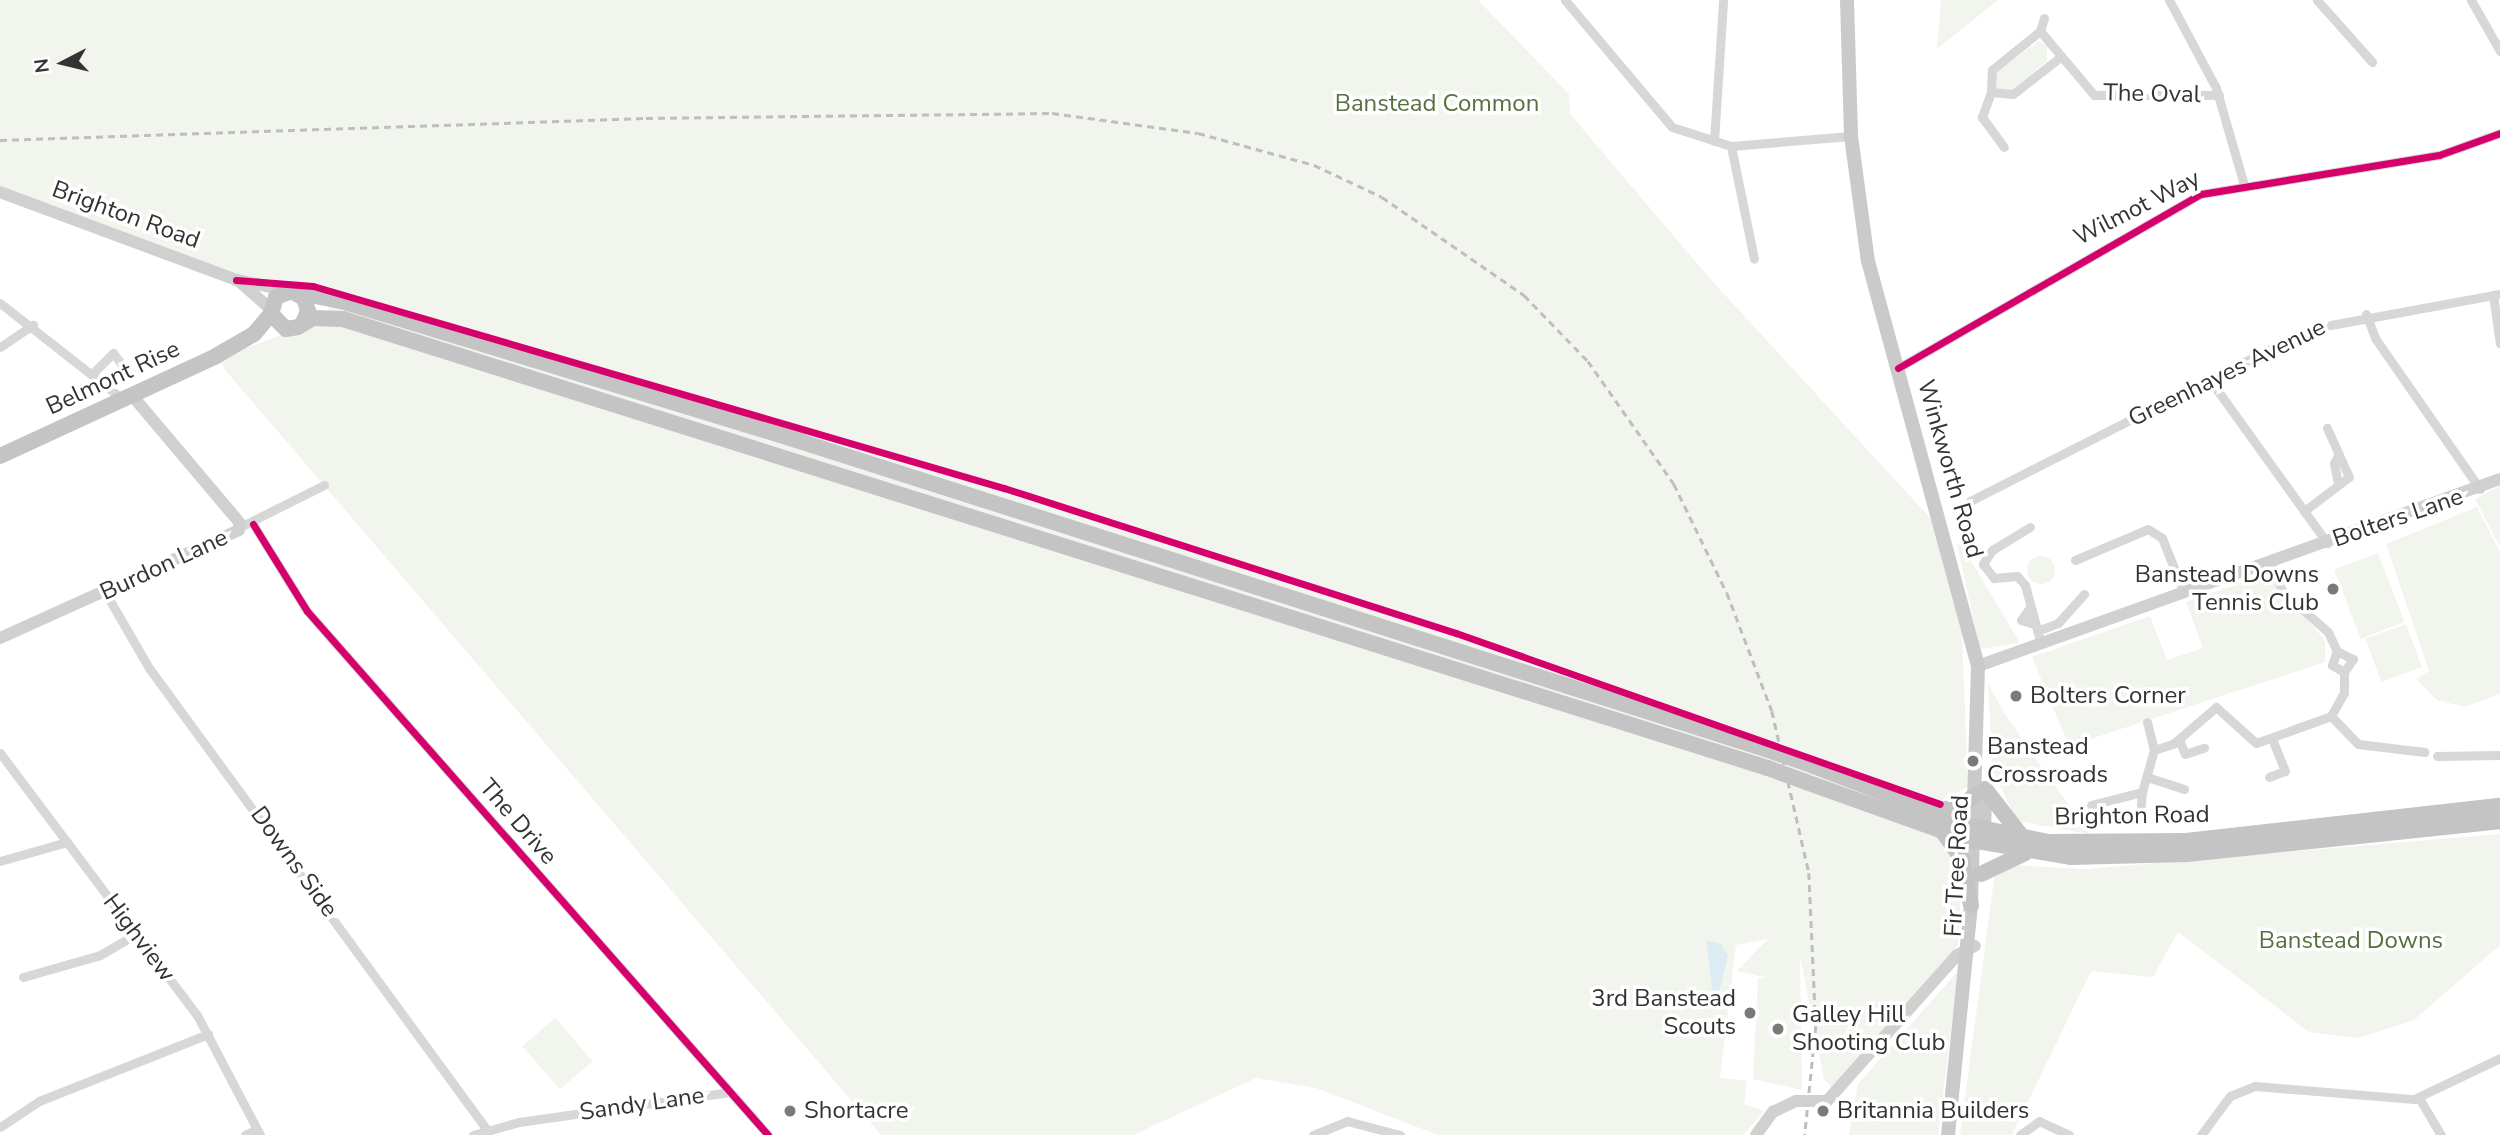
<!DOCTYPE html>
<html>
<head>
<meta charset="utf-8">
<style>
	body { margin:0 }
	#map { position:relative; width:2500px; height:1135px; overflow:hidden; background:#fff; font-family:"Nunito Sans",sans-serif }
	div>[style] { position:absolute }
	[style*='--x'] { left:calc(var(--x)*1px); top:calc(var(--y)*1px); width:calc(var(--w)*1px); rotate:calc(var(--a)*1deg) }
	.green>* { inset:0; background:#f1f5ed; transform-origin:0 0 }
	.round { border-radius:50% }
	.water>* { inset:0; background:#ddebf3 }
	.street>* { height:9px; margin:-4.5px; padding:0 4.5px; transform-origin:4.5px; border-radius:4.5px; background:#d7d7d7 }
	.secondary>* { height:12px; margin:-6px; padding:0 6px; transform-origin:6px; border-radius:6px; background:#d0d0d0 }
	.primary>* { height:14px; margin:-7px; padding:0 7px; transform-origin:7px; border-radius:7px; background:#cacaca }
	.highway>* { height:16px; margin:-8px; padding:0 8px; transform-origin:8px; border-radius:8px; background:#c4c4c4 }
	.rail>* { height:2.5px; margin-top:-1.25px; transform-origin:0; background:repeating-linear-gradient(90deg,#bebebe 0 7px,transparent 0 12px) }
	.secondary-bridge>* { height:12px; margin:-6px; padding:0 6px; transform-origin:6px; border-radius:6px; background:#d0d0d0 }
	.highway-bridge>* { height:16px; margin:-8px; padding:0 8px; transform-origin:8px; border-radius:8px; background:#c4c4c4 }
	.cycleway>* { height:7px; margin:-3.5px; padding:0 3.5px; transform-origin:3.5px; border-radius:3.5px; background:#d6006c }
	.dots>* { width:19px; height:19px; translate:-50% -50%; box-sizing:border-box; border:4px solid #fff; border-radius:50% }
	span { translate:-50% -50%; white-space:nowrap; text-align:center; line-height:1.15; -webkit-text-stroke:7px #fff; paint-order:stroke }
	.street-label { font-size:24px; color:#333 }
	.park-label { font-size:24px; color:#56703f }
	.poi-label { font-size:24px; color:#333 }
	.right { translate:-100% -50%; text-align:right }
	.left { translate:0 -50%; text-align:left }
	.north { position:absolute; left:28px; top:28px; width:70px; height:70px; -webkit-text-stroke:5px #fff; paint-order:stroke; rotate:263deg; font-size:19px; font-weight:700; line-height:28px; text-align:center; color:#333 }
	.north::after { content:''; display:block; margin:auto; width:24px; height:32px; background:#333; clip-path:polygon(50% 0,100% 100%,50% 72%,0 100%) }
</style>
</head>
<body>
<div id="map">
	<div class="green">
		<div style="clip-path:polygon(0 0,1478px 0,1569px 94px,1570px 114px,1712px 281px,1933px 521px,1962px 633px,1968px 787px,1939px 802px,1961px 887px,1958px 945px,1833px 1089px,1824px 1079px,1800px 956px,1802px 1090px,1753px 1079px,1758px 978px,1768px 978px,1737px 971px,1768px 939px,1736px 945px,1720px 1078px,1747px 1081px,1744px 1104px,1764px 1111px,1743px 1135px,1438px 1135px,1316px 1088px,1256px 1078px,1133px 1135px,881px 1135px,225px 370px,221px 361px,247px 348px,321px 320px,337px 294px,286px 280px,246px 278px,0 186px)"></div>
		<div style="clip-path:polygon(1941px 0,1998px 0,1937px 49px)"></div>
		<div style="clip-path:polygon(2039px 41px,2047px 46px,2047px 61px,2008px 93px,1994px 90px,1994px 74px)"></div>
		<div style="clip-path:polygon(2500px 486px,2500px 547px,2475px 499px)"></div>
		<div style="clip-path:polygon(2477px 507px,2500px 552px,2500px 694px,2465px 707px,2437px 700px,2416px 679px,2429px 671px,2386px 544px)"></div>
		<div style="clip-path:polygon(1957px 544px,1962px 546px,2020px 643px,1980px 649px)"></div>
		<div style="left:2378px;top:553px;width:74px;height:47px;rotate:69deg"></div>
		<div class="round" style="left:2027px;top:556px;width:28px;height:28px"></div>
		<div style="clip-path:polygon(2267px 574px,2325px 640px,2325px 662px,2069px 746px,2032px 657px,2150px 616px,2167px 660px,2203px 648px,2186px 602px)"></div>
		<div style="left:2406px;top:624px;width:46px;height:43px;rotate:70deg"></div>
		<div style="clip-path:polygon(1988px 683px,2004px 713px,2089px 834px,2017px 821px,1993px 771px)"></div>
		<div style="clip-path:polygon(2500px 834px,2500px 945px,2414px 1020px,2359px 1038px,2309px 1032px,2178px 932px,2153px 977px,2091px 971px,2012px 1135px,1960px 1135px,1995px 872px,2008px 865px,2086px 869px)"></div>
		<div style="clip-path:polygon(1958px 971px,1938px 1135px,1849px 1135px,1858px 1084px)"></div>
		<div style="left:555px;top:1018px;width:57px;height:43px;rotate:49deg"></div>
	</div>
	<div class="water">
		<div style="clip-path:polygon(1706px 940px,1721px 944px,1728px 956px,1715px 1010px)"></div>
	</div>
	<div class="street">
		<div style="--x:1565;--y:0;--w:166;--a:49.9"></div>
		<div style="--x:1672;--y:127;--w:62;--a:17.9"></div>
		<div style="--x:1731;--y:146;--w:120;--a:-4.8"></div>
		<div style="--x:2169;--y:0;--w:100;--a:61.9"></div>
		<div style="--x:2216;--y:88;--w:101;--a:73.9"></div>
		<div style="--x:2317;--y:0;--w:83;--a:48.4"></div>
		<div style="--x:2471;--y:0;--w:59;--a:60.4"></div>
		<div style="--x:2044;--y:18;--w:14;--a:107"></div>
		<div style="--x:2040;--y:31;--w:62;--a:140.9"></div>
		<div style="--x:1992;--y:70;--w:22;--a:93"></div>
		<div style="--x:1991;--y:92;--w:22;--a:5"></div>
		<div style="--x:2013;--y:94;--w:58;--a:-38"></div>
		<div style="--x:2040;--y:31;--w:84;--a:49.8"></div>
		<div style="--x:2094;--y:95;--w:125;--a:0"></div>
		<div style="--x:1991;--y:92;--w:27;--a:110"></div>
		<div style="--x:1982;--y:117;--w:37;--a:54"></div>
		<div style="--x:1714;--y:141;--w:141;--a:-86.3"></div>
		<div style="--x:1731;--y:146;--w:115;--a:78.5"></div>
		<div style="--x:2493;--y:295;--w:49;--a:81.9"></div>
		<div style="--x:0;--y:303;--w:154;--a:38.1"></div>
		<div style="--x:2366;--y:314;--w:26;--a:69"></div>
		<div style="--x:2375;--y:338;--w:184;--a:55.2"></div>
		<div style="--x:0;--y:347;--w:40;--a:-34"></div>
		<div style="--x:1898;--y:368;--w:349;--a:-29.9"></div>
		<div style="--x:2201;--y:194;--w:241;--a:-9.3"></div>
		<div style="--x:2439;--y:155;--w:65;--a:-19.8"></div>
		<div style="--x:94;--y:372;--w:27;--a:-45"></div>
		<div style="--x:113;--y:353;--w:18;--a:52"></div>
		<div style="--x:2210;--y:380;--w:201;--a:54.3"></div>
		<div style="--x:2338;--y:484;--w:21;--a:-101"></div>
		<div style="--x:2334;--y:463;--w:10;--a:-61"></div>
		<div style="--x:1970;--y:501;--w:380;--a:-26.9"></div>
		<div style="--x:2309;--y:329;--w:194;--a:-10.4"></div>
		<div style="--x:2304;--y:511;--w:56;--a:-37.1"></div>
		<div style="--x:2349;--y:477;--w:54;--a:-114.2"></div>
		<div style="--x:253;--y:524;--w:102;--a:58.2"></div>
		<div style="--x:307;--y:611;--w:698;--a:48.66"></div>
		<div style="--x:240;--y:527;--w:94;--a:-26.6"></div>
		<div style="--x:2030;--y:527;--w:44;--a:148.8"></div>
		<div style="--x:1992;--y:550;--w:17;--a:123"></div>
		<div style="--x:1983;--y:564;--w:18;--a:52"></div>
		<div style="--x:1994;--y:578;--w:23;--a:-5"></div>
		<div style="--x:2017;--y:576;--w:12;--a:48"></div>
		<div style="--x:2025;--y:585;--w:61;--a:74.8"></div>
		<div style="--x:2075;--y:560;--w:79;--a:-23"></div>
		<div style="--x:2148;--y:529;--w:17;--a:33"></div>
		<div style="--x:2162;--y:538;--w:59;--a:68.2"></div>
		<div style="--x:2270;--y:563;--w:32;--a:66"></div>
		<div style="--x:2283;--y:592;--w:60;--a:41.6"></div>
		<div style="--x:2328;--y:632;--w:21;--a:65"></div>
		<div style="--x:105;--y:592;--w:88;--a:59.9"></div>
		<div style="--x:149;--y:668;--w:572;--a:53.81"></div>
		<div style="--x:2028;--y:610;--w:12;--a:125"></div>
		<div style="--x:2021;--y:620;--w:14;--a:17"></div>
		<div style="--x:2037;--y:631;--w:22;--a:-21"></div>
		<div style="--x:2058;--y:623;--w:39;--a:-48"></div>
		<div style="--x:2337;--y:651;--w:18;--a:27"></div>
		<div style="--x:2353;--y:659;--w:16;--a:125"></div>
		<div style="--x:2337;--y:651;--w:15;--a:110"></div>
		<div style="--x:2332;--y:665;--w:14;--a:30"></div>
		<div style="--x:2331;--y:716;--w:39;--a:46"></div>
		<div style="--x:2358;--y:744;--w:67;--a:6.8"></div>
		<div style="--x:2147;--y:722;--w:29;--a:76"></div>
		<div style="--x:2179;--y:740;--w:15;--a:67"></div>
		<div style="--x:2185;--y:754;--w:20;--a:-18"></div>
		<div style="--x:0;--y:753;--w:328;--a:53.1"></div>
		<div style="--x:197;--y:1015;--w:136;--a:62.3"></div>
		<div style="--x:2437;--y:756;--w:63;--a:-0.9"></div>
		<div style="--x:2147;--y:777;--w:39;--a:18"></div>
		<div style="--x:2269;--y:777;--w:17;--a:-21"></div>
		<div style="--x:2285;--y:771;--w:35;--a:-112"></div>
		<div style="--x:2091;--y:805;--w:53;--a:-14.3"></div>
		<div style="--x:2142;--y:792;--w:44;--a:-74.1"></div>
		<div style="--x:2154;--y:750;--w:20;--a:-18"></div>
		<div style="--x:2173;--y:744;--w:57;--a:-40.7"></div>
		<div style="--x:2216;--y:707;--w:54;--a:42"></div>
		<div style="--x:2256;--y:743;--w:80;--a:-19.8"></div>
		<div style="--x:2331;--y:716;--w:26;--a:-61"></div>
		<div style="--x:2344;--y:693;--w:21;--a:-90"></div>
		<div style="--x:2141;--y:805;--w:13;--a:-86"></div>
		<div style="--x:0;--y:861;--w:70;--a:-15.8"></div>
		<div style="--x:23;--y:977;--w:80;--a:-15.9"></div>
		<div style="--x:100;--y:955;--w:42;--a:-30.3"></div>
		<div style="--x:2419;--y:1098;--w:43;--a:59.3"></div>
		<div style="--x:0;--y:1127;--w:47;--a:-33.7"></div>
		<div style="--x:39;--y:1101;--w:182;--a:-21.6"></div>
		<div style="--x:245;--y:1135;--w:13;--a:-27"></div>
		<div style="--x:473;--y:1135;--w:48;--a:-15.8"></div>
		<div style="--x:519;--y:1122;--w:213;--a:-8.1"></div>
		<div style="--x:1313;--y:1135;--w:37;--a:-22"></div>
		<div style="--x:1347;--y:1121;--w:55;--a:14.8"></div>
		<div style="--x:2020;--y:1135;--w:24;--a:-36"></div>
		<div style="--x:2039;--y:1121;--w:33;--a:25"></div>
		<div style="--x:2201;--y:1135;--w:49;--a:-53.4"></div>
		<div style="--x:2230;--y:1096;--w:27;--a:-22"></div>
		<div style="--x:2255;--y:1086;--w:160;--a:4.7"></div>
		<div style="--x:2414;--y:1099;--w:95;--a:-25.5"></div>
	</div>
	<div class="secondary">
		<div style="--x:0;--y:192;--w:252;--a:20.4"></div>
		<div style="--x:236;--y:280;--w:55;--a:11.5"></div>
		<div style="--x:242;--y:284;--w:38;--a:41"></div>
		<div style="--x:0;--y:638;--w:262;--a:-24.3"></div>
		<div style="--x:239;--y:530;--w:8;--a:-90"></div>
		<div style="--x:239;--y:522;--w:167;--a:-130.2"></div>
		<div style="--x:1978;--y:666;--w:554;--a:-19.71"></div>
		<div style="--x:1827;--y:1101;--w:195;--a:-48.3"></div>
		<div style="--x:1957;--y:955;--w:20;--a:-27"></div>
		<div style="--x:1756;--y:1135;--w:29;--a:-54"></div>
		<div style="--x:1773;--y:1112;--w:25;--a:-26"></div>
	</div>
	<div class="primary">
		<div style="--x:1847;--y:0;--w:136;--a:88.3"></div>
		<div style="--x:1851;--y:136;--w:126;--a:82.3"></div>
		<div style="--x:1868;--y:261;--w:420;--a:74.8"></div>
		<div style="--x:1978;--y:666;--w:239;--a:91.7"></div>
		<div style="--x:1971;--y:905;--w:231;--a:95.7"></div>
		<div style="--x:1984;--y:837;--w:49;--a:-88.8"></div>
	</div>
	<div class="highway">
		<div style="--x:295;--y:292;--w:51;--a:11.3"></div>
		<div style="--x:345;--y:302;--w:478;--a:17"></div>
		<div style="--x:802;--y:442;--w:1014;--a:17.68"></div>
		<div style="--x:303;--y:323;--w:13;--a:-67"></div>
		<div style="--x:308;--y:311;--w:14;--a:-107"></div>
		<div style="--x:304;--y:298;--w:15;--a:-152"></div>
		<div style="--x:291;--y:291;--w:16;--a:158"></div>
		<div style="--x:276;--y:297;--w:18;--a:106"></div>
		<div style="--x:271;--y:314;--w:21;--a:45"></div>
		<div style="--x:286;--y:329;--w:12;--a:-9"></div>
		<div style="--x:298;--y:327;--w:17;--a:-31"></div>
		<div style="--x:313;--y:318;--w:30;--a:2"></div>
		<div style="--x:343;--y:319;--w:1494;--a:17.49"></div>
		<div style="--x:0;--y:456;--w:238;--a:-24.8"></div>
		<div style="--x:216;--y:356;--w:44;--a:-30.1"></div>
		<div style="--x:254;--y:334;--w:26;--a:-50"></div>
		<div style="--x:1806;--y:763;--w:173;--a:21.1"></div>
		<div style="--x:1967;--y:825;--w:83;--a:11.9"></div>
		<div style="--x:2048;--y:842;--w:138;--a:-0.4"></div>
		<div style="--x:2186;--y:841;--w:316;--a:-6.4"></div>
		<div style="--x:1806;--y:782;--w:169;--a:19.7"></div>
		<div style="--x:1965;--y:839;--w:108;--a:9.6"></div>
		<div style="--x:2071;--y:857;--w:116;--a:-1.5"></div>
		<div style="--x:2187;--y:854;--w:315;--a:-6"></div>
		<div style="--x:1985;--y:789;--w:62;--a:52.2"></div>
		<div style="--x:1934;--y:811;--w:27;--a:-10"></div>
		<div style="--x:1961;--y:806;--w:18;--a:-38"></div>
		<div style="--x:1943;--y:832;--w:33;--a:55"></div>
		<div style="--x:1962;--y:859;--w:47;--a:78.9"></div>
		<div style="--x:1981;--y:874;--w:49;--a:-25.5"></div>
	</div>
	<div class="rail">
		<div style="--x:0;--y:140;--w:646;--a:-1.95"></div>
		<div style="--x:646;--y:118;--w:406;--a:-0.7"></div>
		<div style="--x:1052;--y:113;--w:147;--a:7.8"></div>
		<div style="--x:1198;--y:133;--w:120;--a:15.4"></div>
		<div style="--x:1314;--y:165;--w:75;--a:25.2"></div>
		<div style="--x:1382;--y:197;--w:173;--a:34.6"></div>
		<div style="--x:1524;--y:295;--w:92;--a:45.9"></div>
		<div style="--x:1588;--y:361;--w:150;--a:55"></div>
		<div style="--x:1674;--y:484;--w:121;--a:64.1"></div>
		<div style="--x:1727;--y:593;--w:126;--a:69.1"></div>
		<div style="--x:1772;--y:711;--w:166;--a:77.1"></div>
		<div style="--x:1809;--y:873;--w:153;--a:87.4"></div>
		<div style="--x:1816;--y:1026;--w:110;--a:95.8"></div>
	</div>
	<div class="secondary-bridge">
		<div style="--x:1796;--y:1101;--w:31;--a:0"></div>
	</div>
	<div class="highway-bridge">
		<div style="--x:1768;--y:750;--w:40;--a:18.9"></div>
		<div style="--x:1768;--y:768;--w:40;--a:20.2"></div>
	</div>
	<div class="cycleway">
		<div style="--x:236;--y:280;--w:77;--a:4.5"></div>
		<div style="--x:313;--y:286;--w:720;--a:16.3"></div>
		<div style="--x:1004;--y:488;--w:475;--a:17.8"></div>
		<div style="--x:1456;--y:633;--w:513;--a:19.46"></div>
		<div style="--x:1898;--y:368;--w:349;--a:-29.9"></div>
		<div style="--x:2201;--y:194;--w:241;--a:-9.3"></div>
		<div style="--x:2439;--y:155;--w:65;--a:-19.8"></div>
		<div style="--x:253;--y:524;--w:102;--a:58.2"></div>
		<div style="--x:307;--y:611;--w:698;--a:48.66"></div>
	</div>
	<div class="dots">
		<div style="left:2333px;top:589px;background:#7a7a7a"></div>
		<div style="left:2016px;top:696px;background:#7a7a7a"></div>
		<div style="left:1973px;top:761px;background:#7a7a7a"></div>
		<div style="left:1750px;top:1013px;background:#7a7a7a"></div>
		<div style="left:1778px;top:1029px;background:#7a7a7a"></div>
		<div style="left:790px;top:1111px;background:#7a7a7a"></div>
		<div style="left:1823px;top:1111px;background:#7a7a7a"></div>
	</div>
	<div class="street-label">
		<span style="left:2152px;top:94px;rotate:1deg">The Oval</span>
		<span style="left:2137px;top:208px;rotate:-27deg">Wilmot Way</span>
		<span style="left:126px;top:215px;rotate:20deg">Brighton Road</span>
		<span style="left:2227px;top:373px;rotate:-26deg">Greenhayes Avenue</span>
		<span style="left:113px;top:378px;rotate:-25deg">Belmont Rise</span>
		<span style="left:1950px;top:469px;rotate:74deg">Winkworth Road</span>
		<span style="left:2398px;top:518px;rotate:-19deg">Bolters Lane</span>
		<span style="left:164px;top:565px;rotate:-25deg">Burdon Lane</span>
		<span style="left:2132px;top:816px;rotate:-1deg">Brighton Road</span>
		<span style="left:518px;top:822px;rotate:49deg">The Drive</span>
		<span style="left:294px;top:862px;rotate:54deg">Downs Side</span>
		<span style="left:1957px;top:866px;rotate:-87deg">Fir Tree Road</span>
		<span style="left:139px;top:938px;rotate:53deg">Highview</span>
		<span style="left:642px;top:1104px;rotate:-8deg">Sandy Lane</span>
	</div>
	<div class="park-label">
		<span style="left:1437px;top:104px">Banstead Common</span>
		<span style="left:2351px;top:941px">Banstead Downs</span>
	</div>
	<div class="poi-label">
		<span class="right" style="left:2319px;top:589px">Banstead Downs<br>Tennis Club</span>
		<span class="left" style="left:2030px;top:696px">Bolters Corner</span>
		<span class="left" style="left:1987px;top:761px">Banstead<br>Crossroads</span>
		<span class="right" style="left:1736px;top:1013px">3rd Banstead<br>Scouts</span>
		<span class="left" style="left:1792px;top:1029px">Galley Hill<br>Shooting Club</span>
		<span class="left" style="left:804px;top:1111px">Shortacre</span>
		<span class="left" style="left:1837px;top:1111px">Britannia Builders</span>
	</div>
	<div class="north">N</div>
</div>
</body>
</html>
